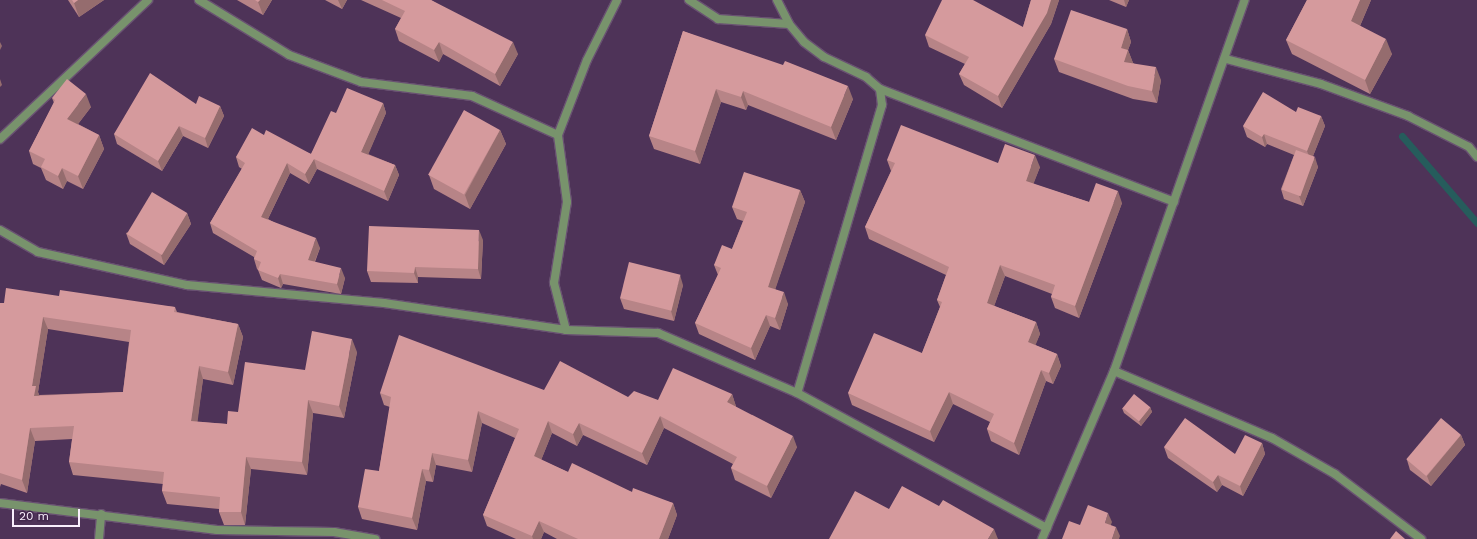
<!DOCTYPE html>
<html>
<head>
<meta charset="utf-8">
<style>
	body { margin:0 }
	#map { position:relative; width:1477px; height:539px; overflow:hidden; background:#4e3358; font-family:"Work Sans",sans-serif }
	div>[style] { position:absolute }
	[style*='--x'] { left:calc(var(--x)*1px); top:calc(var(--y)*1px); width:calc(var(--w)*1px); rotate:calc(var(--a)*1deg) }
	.stream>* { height:7px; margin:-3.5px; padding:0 3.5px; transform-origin:3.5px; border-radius:3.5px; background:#265c5c }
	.roads { filter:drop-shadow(1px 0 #695172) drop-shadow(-1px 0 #695172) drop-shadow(0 1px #695172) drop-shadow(0 -1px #695172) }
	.street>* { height:8px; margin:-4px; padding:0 4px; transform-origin:4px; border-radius:4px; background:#78936c }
	.wall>* { inset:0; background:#b78487 }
	.shaded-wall>* { inset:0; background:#956c6e }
	.building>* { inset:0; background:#d59a9d; transform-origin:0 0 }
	span { translate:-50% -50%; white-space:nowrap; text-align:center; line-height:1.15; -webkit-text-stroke:4px #43284d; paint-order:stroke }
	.scale { position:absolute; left:12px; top:509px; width:68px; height:18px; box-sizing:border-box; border:2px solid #f9effd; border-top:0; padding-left:5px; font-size:12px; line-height:14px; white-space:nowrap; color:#f9effd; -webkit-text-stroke:3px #43284d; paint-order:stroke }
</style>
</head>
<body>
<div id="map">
	<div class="stream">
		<div style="--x:1402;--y:136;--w:115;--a:49.2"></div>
	</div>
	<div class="roads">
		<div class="street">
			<div style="--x:199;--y:0;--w:105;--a:31.4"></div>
			<div style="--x:289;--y:55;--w:77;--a:20.6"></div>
			<div style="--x:361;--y:82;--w:112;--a:7.2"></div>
			<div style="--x:472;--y:96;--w:94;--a:24.4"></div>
			<div style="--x:689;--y:0;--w:35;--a:33"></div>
			<div style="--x:718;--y:19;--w:71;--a:4"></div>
			<div style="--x:777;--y:0;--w:27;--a:63"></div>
			<div style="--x:789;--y:24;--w:23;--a:50"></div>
			<div style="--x:804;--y:42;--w:25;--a:37"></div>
			<div style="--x:824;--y:57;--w:47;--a:25.5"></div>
			<div style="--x:866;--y:77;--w:18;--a:41"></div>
			<div style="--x:880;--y:89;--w:16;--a:83"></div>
			<div style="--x:882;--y:105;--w:300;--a:106.4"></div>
			<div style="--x:1226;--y:59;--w:98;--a:14.7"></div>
			<div style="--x:1321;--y:84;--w:93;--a:20.2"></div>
			<div style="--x:1408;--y:116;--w:68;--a:26.9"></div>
			<div style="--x:1469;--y:147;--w:13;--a:51"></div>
			<div style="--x:880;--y:89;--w:315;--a:21"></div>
			<div style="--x:0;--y:139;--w:203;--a:-43.2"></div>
			<div style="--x:0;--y:230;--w:44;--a:30.1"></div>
			<div style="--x:38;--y:252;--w:153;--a:12.5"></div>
			<div style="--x:187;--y:285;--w:198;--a:5.2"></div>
			<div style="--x:384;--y:303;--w:184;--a:8.4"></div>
			<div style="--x:566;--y:330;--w:92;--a:1.9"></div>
			<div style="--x:658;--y:333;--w:151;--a:23.3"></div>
			<div style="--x:797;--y:393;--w:284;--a:28.4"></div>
			<div style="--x:566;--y:330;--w:49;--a:-104.3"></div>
			<div style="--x:554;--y:283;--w:82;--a:-80.9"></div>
			<div style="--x:567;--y:202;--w:68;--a:-97.7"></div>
			<div style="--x:558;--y:135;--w:80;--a:-68.9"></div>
			<div style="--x:587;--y:60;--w:67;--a:-63.4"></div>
			<div style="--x:1114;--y:371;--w:172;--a:23"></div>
			<div style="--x:1272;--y:438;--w:73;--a:29.7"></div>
			<div style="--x:1335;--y:474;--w:108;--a:37.1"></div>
			<div style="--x:0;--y:503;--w:219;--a:7.1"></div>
			<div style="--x:217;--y:530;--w:117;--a:1"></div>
			<div style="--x:334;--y:532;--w:42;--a:9.7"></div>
			<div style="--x:99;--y:539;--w:25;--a:-85"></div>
			<div style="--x:1042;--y:539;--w:183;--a:-66.8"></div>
			<div style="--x:1114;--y:371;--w:393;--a:-70.6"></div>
		</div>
	</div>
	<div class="wall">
		<div style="clip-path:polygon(68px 0,104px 0,79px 17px)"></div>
		<div style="clip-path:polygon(237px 0,272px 0,263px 15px)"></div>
		<div style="clip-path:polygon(325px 0,347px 0,342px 9px)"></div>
		<div style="clip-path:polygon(361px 0,431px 0,518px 54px,500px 86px,443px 54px,439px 62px,399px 41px,395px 29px,401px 18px)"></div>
		<div style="clip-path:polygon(1031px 0,1059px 0,1051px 24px,1002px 108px,964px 85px,959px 74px,965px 64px,929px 47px,925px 35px,1023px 27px)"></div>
		<div style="clip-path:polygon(1109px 0,1129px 0,1126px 7px)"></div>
		<div style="clip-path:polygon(1307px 0,1371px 0,1360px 26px,1392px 54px,1370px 94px,1292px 54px,1286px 40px)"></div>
		<div style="clip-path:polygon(1127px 29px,1131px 42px,1128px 50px,1133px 63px,1161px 80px,1157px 103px,1133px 99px,1059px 72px,1054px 59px)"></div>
		<div style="clip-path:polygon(683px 31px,853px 99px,836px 140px,748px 105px,746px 110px,721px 102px,700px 164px,654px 149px,649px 136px)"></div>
		<div style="clip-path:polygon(52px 98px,91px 107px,78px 124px,99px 135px,104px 149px,83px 189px,67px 181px,63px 189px,46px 180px,41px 168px,33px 164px,29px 151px,54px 103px)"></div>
		<div style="clip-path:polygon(383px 103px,386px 113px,368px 154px,395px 165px,399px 175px,388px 201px,317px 169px,309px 184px,290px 173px,268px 219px,320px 248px,315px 262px,345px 278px,341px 294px,283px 284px,281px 288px,262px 280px,258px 270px,257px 269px,254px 259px,254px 257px,213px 233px,210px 223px,242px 169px,239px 167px,236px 157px,264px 135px,311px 154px,336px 113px)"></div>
		<div style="clip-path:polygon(196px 104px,220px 106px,224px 116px,208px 148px,183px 136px,162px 171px,117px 144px,114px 134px)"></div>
		<div style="clip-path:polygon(1296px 112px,1321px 116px,1325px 126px,1313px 156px,1318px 167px,1303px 206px,1284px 199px,1281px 189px,1294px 155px,1267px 144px,1265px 147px,1247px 137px,1243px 126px)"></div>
		<div style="clip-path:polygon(500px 130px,506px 144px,470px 209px,434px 189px,429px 175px)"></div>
		<div style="clip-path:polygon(887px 160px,998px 163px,1040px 167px,1033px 184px,1089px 202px,1122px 203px,1079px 318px,1055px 308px,1051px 297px,1052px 294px,1005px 276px,994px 306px,1036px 322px,1040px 334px,1035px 345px,1057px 354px,1061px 366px,1053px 384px,1046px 381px,1019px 455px,991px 441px,987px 429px,990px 422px,953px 404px,934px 442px,852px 405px,848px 393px,922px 353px,940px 307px,937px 300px,946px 275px,869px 239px,865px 227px,891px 171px)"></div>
		<div style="clip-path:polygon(800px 190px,805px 202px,775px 289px,788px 304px,780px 330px,770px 326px,755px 360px,699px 334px,695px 323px,718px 275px,714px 265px,732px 249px,743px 221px,737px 219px,732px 207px)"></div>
		<div style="clip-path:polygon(187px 213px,191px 224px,164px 265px,130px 244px,126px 233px)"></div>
		<div style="clip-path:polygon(483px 240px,481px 279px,418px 277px,418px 283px,371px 282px,367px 271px)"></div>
		<div style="clip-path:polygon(683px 285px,674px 321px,624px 309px,620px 298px)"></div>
		<div style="clip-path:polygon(evenodd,59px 296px,175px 307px,177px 312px,238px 324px,243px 337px,233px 385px,203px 379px,197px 422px,227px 424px,238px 412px,305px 370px,357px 352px,344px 418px,313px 413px,307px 475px,251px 469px,245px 525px,224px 525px,219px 512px,219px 509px,167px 504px,162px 491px,163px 484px,73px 475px,69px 462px,72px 439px,35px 441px,27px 493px,1px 484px,0 487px,0 303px,4px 303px,59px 296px,48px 329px,129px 342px,123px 392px,39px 395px,38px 392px,48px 329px)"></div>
		<div style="clip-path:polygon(544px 390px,658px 400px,732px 394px,736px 407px,797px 447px,771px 498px,735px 480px,731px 468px,733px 464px,664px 428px,647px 465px,583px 435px,577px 446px,552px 433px,541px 460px,568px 472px,632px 492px,673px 503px,677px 515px,668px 539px,557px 539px,544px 532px,541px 539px,516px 539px,487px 526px,483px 515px,515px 438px,482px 423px,472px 472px,436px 465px,433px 482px,426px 481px,417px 530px,362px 519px,358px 507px,379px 471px,390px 407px,384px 405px,380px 393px)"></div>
		<div style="clip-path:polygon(1150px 407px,1152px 412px,1141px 426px,1124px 413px,1122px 408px)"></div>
		<div style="clip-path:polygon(1461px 435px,1465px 445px,1431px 486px,1410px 470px,1407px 460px)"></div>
		<div style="clip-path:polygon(1262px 443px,1265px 454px,1243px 496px,1222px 485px,1217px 492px,1168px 458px,1164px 447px,1235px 454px)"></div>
	</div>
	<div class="shaded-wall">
		<div style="clip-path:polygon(78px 0,104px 0,79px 17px,74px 3px)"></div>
		<div style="clip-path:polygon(260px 0,272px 0,263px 15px,258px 2px)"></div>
		<div style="clip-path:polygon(338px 0,347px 0,342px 9px)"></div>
		<div style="clip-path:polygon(1051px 0,1059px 0,1051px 24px,1002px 108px,998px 96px)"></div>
		<div style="clip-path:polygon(1124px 0,1129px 0,1126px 7px)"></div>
		<div style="clip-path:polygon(1360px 0,1371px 0,1356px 35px,1351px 21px)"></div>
		<div style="clip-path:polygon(1127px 29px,1131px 42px,1128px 50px,1133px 63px,1129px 74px,1124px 62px,1121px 48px)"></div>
		<div style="clip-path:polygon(1386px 39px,1392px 54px,1370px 94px,1365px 80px)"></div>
		<div style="clip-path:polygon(0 42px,2px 46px,0 50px)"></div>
		<div style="clip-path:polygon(439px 42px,443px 54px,439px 62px,434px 50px)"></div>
		<div style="clip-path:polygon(513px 42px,518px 54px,500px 86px,495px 74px)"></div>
		<div style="clip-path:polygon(1156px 67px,1161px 80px,1157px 103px,1152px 91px)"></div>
		<div style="clip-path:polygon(0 79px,2px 85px,0 87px)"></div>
		<div style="clip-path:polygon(848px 86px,853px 99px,836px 140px,831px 127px)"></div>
		<div style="clip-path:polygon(716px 89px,721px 102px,700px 164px,695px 151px)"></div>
		<div style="clip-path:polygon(743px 91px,748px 105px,746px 110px,741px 97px)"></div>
		<div style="clip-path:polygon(86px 94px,91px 107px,72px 132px,67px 119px)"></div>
		<div style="clip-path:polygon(383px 103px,386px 113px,365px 162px,361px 152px)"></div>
		<div style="clip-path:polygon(220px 106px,224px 116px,208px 148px,205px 138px)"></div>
		<div style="clip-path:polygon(1321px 116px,1325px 126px,1311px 161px,1307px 151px)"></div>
		<div style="clip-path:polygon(179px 126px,183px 136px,162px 171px,158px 161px)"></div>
		<div style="clip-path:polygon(500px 130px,506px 144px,470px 209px,465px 195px)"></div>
		<div style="clip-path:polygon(1264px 134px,1267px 144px,1265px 147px,1262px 137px)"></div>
		<div style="clip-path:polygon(99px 135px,104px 149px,83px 189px,78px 176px)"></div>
		<div style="clip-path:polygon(1035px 155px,1040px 167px,1030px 193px,1026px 181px)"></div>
		<div style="clip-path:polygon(1315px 157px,1318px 167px,1303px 206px,1299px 196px)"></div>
		<div style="clip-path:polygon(314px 159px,317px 169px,309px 184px,305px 174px)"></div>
		<div style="clip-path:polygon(287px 163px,290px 173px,264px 227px,261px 217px)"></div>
		<div style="clip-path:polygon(395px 165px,399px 175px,388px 201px,384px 191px)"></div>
		<div style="clip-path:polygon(62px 168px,67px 181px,63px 189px,58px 176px)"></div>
		<div style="clip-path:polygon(800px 190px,805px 202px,772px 299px,768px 287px)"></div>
		<div style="clip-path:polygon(1118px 191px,1122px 203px,1079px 318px,1075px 306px)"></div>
		<div style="clip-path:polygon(187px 213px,191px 224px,164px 265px,161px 255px)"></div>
		<div style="clip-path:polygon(479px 230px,483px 240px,481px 279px,478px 269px)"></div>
		<div style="clip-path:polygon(316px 238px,320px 248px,311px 270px,308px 260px)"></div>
		<div style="clip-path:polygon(1000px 265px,1005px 276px,991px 315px,987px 303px)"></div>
		<div style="clip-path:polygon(415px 267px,418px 277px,418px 283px,414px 273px)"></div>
		<div style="clip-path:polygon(341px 268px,345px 278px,341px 294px,337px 284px)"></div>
		<div style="clip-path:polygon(280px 274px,283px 284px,281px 288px,278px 278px)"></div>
		<div style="clip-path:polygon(680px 275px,683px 285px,674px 321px,671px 311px)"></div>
		<div style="clip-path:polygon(784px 292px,788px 304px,780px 330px,775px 318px)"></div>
		<div style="clip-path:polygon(766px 315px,770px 326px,755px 360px,751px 348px)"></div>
		<div style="clip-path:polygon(43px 317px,48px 329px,38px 392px,41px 399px,34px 396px,32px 386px)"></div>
		<div style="clip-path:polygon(1036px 322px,1040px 334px,1032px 354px,1028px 342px)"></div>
		<div style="clip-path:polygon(238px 324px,243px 337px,233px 385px,228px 372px)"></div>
		<div style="clip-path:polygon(352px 339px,357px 352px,344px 418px,339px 406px)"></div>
		<div style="clip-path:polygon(1057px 354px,1061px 366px,1053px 384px,1049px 373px)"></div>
		<div style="clip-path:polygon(199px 366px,203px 379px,196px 434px,191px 421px)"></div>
		<div style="clip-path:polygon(1041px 370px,1046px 381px,1019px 455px,1014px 443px)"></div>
		<div style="clip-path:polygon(949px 392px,953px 404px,934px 442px,930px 431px)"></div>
		<div style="clip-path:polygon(732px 394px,736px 406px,732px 414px,727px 402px)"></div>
		<div style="clip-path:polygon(308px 400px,313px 413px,307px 475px,302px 462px)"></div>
		<div style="clip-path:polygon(1150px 407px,1152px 412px,1141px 426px,1139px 421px)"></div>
		<div style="clip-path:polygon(478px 411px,482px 423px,472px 472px,468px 460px)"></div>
		<div style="clip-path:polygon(660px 416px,664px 428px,647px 465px,642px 453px)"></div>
		<div style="clip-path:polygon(548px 421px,552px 433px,538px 468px,534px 456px)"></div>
		<div style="clip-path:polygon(579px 423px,583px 435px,577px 446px,573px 434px)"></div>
		<div style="clip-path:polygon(30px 428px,35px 441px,27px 493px,22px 480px)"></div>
		<div style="clip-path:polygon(1461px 435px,1465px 445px,1431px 486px,1427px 476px)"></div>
		<div style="clip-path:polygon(793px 436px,797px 447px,771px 498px,767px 486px)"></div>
		<div style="clip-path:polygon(1262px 443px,1265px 454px,1243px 496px,1240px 486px)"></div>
		<div style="clip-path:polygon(432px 453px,436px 465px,433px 482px,429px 470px)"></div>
		<div style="clip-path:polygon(246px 457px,251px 469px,245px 525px,241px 512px)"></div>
		<div style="clip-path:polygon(422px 469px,426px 481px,417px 530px,412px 518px)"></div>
		<div style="clip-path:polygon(1218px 475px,1222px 485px,1217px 492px,1213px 482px)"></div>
		<div style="clip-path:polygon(673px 503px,677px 515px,668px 539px,659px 539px)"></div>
		<div style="clip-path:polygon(1108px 513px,1112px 522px,1108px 533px,1105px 523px)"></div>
		<div style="clip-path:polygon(539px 521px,544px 532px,541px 539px,533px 539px,532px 536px)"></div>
		<div style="clip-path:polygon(1116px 527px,1120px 536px,1119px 539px,1112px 539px)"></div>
		<div style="clip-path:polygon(994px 529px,998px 539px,988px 539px)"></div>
	</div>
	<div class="building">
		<div style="clip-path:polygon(72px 0,78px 0,74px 3px)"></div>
		<div style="clip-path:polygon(255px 0,260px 0,258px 2px)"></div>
		<div style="clip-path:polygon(382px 0,431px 0,513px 42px,495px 74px,439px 42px,434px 50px,395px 29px,405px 11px)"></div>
		<div style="clip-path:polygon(942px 0,973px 0,1023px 27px,1031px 0,1051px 0,1047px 13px,998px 96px,959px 74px,969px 57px,925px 35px)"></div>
		<div style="clip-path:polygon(1307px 0,1360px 0,1351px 21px,1386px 39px,1365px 80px,1286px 40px)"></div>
		<div style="clip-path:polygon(1071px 10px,1127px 29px,1121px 48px,1128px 50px,1124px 62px,1156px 67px,1152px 91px,1128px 86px,1054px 59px)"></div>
		<div style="clip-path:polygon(683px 31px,783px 65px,785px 61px,848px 86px,831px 127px,743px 91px,741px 97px,716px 89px,695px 151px,649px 136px)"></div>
		<div style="clip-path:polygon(150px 73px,196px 104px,199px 96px,220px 106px,205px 138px,179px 126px,158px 161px,114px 134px)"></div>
		<div style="clip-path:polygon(67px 79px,86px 94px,67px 119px,99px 135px,78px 176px,62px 168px,58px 176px,41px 167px,45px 159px,29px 151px,55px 100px,52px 98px)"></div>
		<div style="clip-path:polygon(347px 88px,383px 103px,361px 152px,395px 165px,384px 191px,314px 159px,305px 174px,287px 163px,261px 217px,316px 238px,308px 260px,341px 268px,337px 284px,280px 274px,278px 278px,258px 270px,261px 262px,254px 259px,257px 251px,210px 223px,245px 163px,236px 157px,252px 128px,264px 135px,266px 130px,311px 154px,331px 111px,336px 113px)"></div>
		<div style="clip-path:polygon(1263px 92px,1296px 112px,1298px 107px,1321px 116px,1307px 151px,1264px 134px,1262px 137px,1243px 126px)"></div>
		<div style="left:464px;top:110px;width:41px;height:74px;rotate:29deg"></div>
		<div style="clip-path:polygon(901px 125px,998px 163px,1005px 144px,1035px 155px,1026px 181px,1089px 202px,1096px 183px,1118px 191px,1075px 306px,1051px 297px,1055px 285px,1000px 265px,987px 303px,1036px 322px,1028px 342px,1057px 354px,1049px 373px,1041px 370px,1014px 443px,987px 429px,994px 414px,949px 392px,930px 431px,848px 393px,874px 333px,922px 353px,942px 302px,937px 300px,949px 267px,865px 227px,895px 163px,887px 160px)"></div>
		<div style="left:1296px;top:150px;width:20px;height:42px;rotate:20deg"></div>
		<div style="clip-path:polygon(744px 172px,800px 190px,768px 287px,784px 292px,775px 318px,766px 315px,751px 348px,695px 323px,721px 268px,714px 265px,722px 245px,732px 249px,747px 212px,732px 207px)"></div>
		<div style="left:152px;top:192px;width:41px;height:49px;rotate:31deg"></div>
		<div style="clip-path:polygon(369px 226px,479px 230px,478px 269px,415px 267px,414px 273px,367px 271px)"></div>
		<div style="left:629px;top:262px;width:53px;height:37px;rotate:14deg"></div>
		<div style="clip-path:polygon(evenodd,6px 288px,59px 296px,60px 290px,175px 307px,174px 312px,238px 324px,228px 372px,199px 366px,191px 421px,227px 424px,228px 411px,238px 412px,245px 362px,305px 370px,312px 331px,352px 339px,339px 406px,308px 400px,302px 462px,246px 457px,241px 512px,219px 512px,220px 497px,162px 491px,164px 472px,69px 462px,74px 426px,30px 428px,22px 480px,0 473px,0 303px,4px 303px,6px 288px,43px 317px,131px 330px,123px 392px,34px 396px,36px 386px,32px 386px,43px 317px)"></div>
		<div style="clip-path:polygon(399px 335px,544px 390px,560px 361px,628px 397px,634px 391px,658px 400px,673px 368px,732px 394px,727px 402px,793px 436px,767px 486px,731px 468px,737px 457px,660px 416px,642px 453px,579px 423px,573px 434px,548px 421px,534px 456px,568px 472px,572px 463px,632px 492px,633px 488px,673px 503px,659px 539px,578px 539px,539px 521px,532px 536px,483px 515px,519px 429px,478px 411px,468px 460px,432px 453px,429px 470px,422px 469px,412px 518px,358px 507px,365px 469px,379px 471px,391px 397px,380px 393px)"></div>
		<div style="left:1134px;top:394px;width:21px;height:18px;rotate:39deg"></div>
		<div style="clip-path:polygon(1185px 418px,1235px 454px,1245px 435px,1262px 443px,1240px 486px,1218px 475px,1213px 482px,1164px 447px)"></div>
		<div style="left:1441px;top:418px;width:26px;height:54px;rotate:40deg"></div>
		<div style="clip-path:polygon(902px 486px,939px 506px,943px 500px,994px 529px,988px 539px,829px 539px,855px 491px,889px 509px)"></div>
		<div style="clip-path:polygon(1088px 505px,1108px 513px,1105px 523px,1116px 527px,1112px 539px,1062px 539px,1069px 521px,1080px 525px)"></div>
		<div style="clip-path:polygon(1396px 531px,1405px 539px,1390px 539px)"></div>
	</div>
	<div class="scale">20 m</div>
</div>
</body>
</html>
